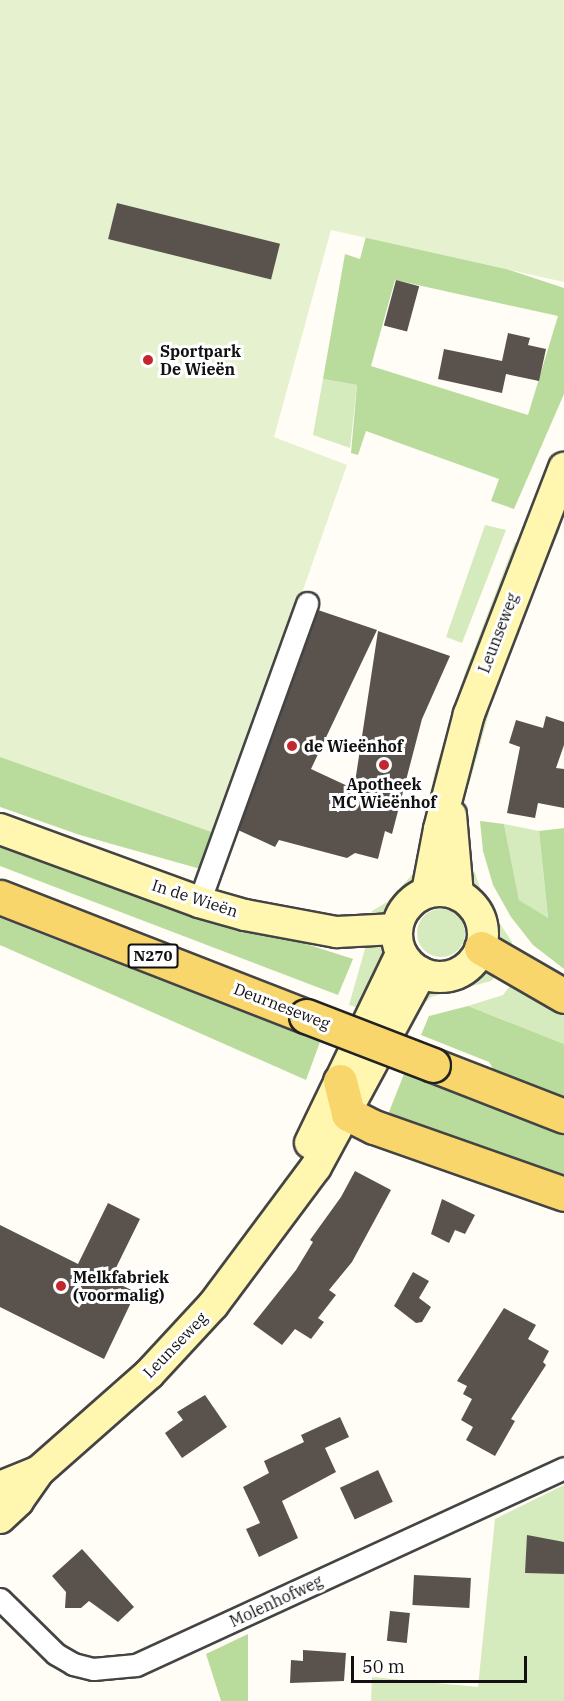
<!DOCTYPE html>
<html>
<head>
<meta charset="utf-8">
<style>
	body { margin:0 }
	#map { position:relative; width:564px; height:1701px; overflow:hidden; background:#fffdf5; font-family:"IBM Plex Serif",serif }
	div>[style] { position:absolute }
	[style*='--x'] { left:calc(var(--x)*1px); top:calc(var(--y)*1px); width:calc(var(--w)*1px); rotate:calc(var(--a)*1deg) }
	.green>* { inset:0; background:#d5ebbd; transform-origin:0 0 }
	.round { border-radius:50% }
	.forest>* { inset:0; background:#b9dc9c }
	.pitch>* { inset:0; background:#e6f2cf }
	.building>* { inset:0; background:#5a524d; transform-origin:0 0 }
	.roads { filter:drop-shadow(2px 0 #444) drop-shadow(-2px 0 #444) drop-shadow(0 2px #444) drop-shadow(0 -2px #444) }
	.minor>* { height:21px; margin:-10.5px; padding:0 10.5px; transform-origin:10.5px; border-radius:10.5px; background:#fff }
	.secondary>* { height:30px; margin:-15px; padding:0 15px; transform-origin:15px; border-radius:15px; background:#fff6b0 }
	.secondary>.ring { margin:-15px; padding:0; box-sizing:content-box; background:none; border:30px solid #fff6b0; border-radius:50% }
	.primary>* { height:33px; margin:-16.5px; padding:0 16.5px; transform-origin:16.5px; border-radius:16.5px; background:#f9d66b }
	.bridges { filter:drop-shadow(2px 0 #222) drop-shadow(-2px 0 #222) drop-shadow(0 2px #222) drop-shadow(0 -2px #222) }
	.primary-bridge>* { height:33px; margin:-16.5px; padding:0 16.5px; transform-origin:16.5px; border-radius:16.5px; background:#f9d66b }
	.dots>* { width:16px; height:16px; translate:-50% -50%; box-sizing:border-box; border:3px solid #fff; border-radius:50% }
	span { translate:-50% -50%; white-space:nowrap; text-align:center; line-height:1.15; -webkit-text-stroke:6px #fff; paint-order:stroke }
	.shield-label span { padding:2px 4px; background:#fff; border:2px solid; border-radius:4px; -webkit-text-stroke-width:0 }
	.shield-label { font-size:15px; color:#111; font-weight:700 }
	.poi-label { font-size:16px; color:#111; font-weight:700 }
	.left { translate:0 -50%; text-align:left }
	.street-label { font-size:16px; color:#111 }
	.scale { position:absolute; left:351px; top:1656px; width:176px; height:27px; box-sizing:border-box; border:3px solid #111; border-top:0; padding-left:8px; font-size:18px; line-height:21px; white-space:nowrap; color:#111; -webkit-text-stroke:4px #fff; paint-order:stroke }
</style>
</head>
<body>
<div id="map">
	<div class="green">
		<div style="clip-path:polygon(323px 379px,357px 385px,350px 448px,313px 435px)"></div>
		<div style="clip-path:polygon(485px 525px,506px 530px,462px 643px,446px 637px)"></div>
		<div style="left:553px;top:525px;width:8px;height:136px;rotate:23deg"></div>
		<div style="clip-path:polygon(515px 542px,519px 545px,473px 661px,433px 798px,430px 794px,436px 767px,465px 673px)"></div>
		<div style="clip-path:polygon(483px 711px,489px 713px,469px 785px,465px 783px)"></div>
		<div style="clip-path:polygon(504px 824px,539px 831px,548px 919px,519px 900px)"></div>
		<div style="clip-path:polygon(423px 863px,418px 881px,386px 914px,370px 922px,372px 911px,387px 902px)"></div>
		<div style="clip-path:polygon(466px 865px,475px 873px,484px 899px,512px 942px,508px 952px,494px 931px,488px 911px,464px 876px)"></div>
		<div class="round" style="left:417px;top:909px;width:48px;height:48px"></div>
		<div style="clip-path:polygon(367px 942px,384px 945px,385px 951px,384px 963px,362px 1009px,349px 1005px)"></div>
		<div style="clip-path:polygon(487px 962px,501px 970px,491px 981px,431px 997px,415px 1013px,426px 993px,465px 982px)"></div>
		<div style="clip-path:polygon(516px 978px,564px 1012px,564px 1044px,468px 1006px,503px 995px)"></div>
		<div style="clip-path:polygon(564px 1485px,564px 1701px,371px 1701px,372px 1677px,478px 1687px,495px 1519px)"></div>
	</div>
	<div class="forest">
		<div style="clip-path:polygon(evenodd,368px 229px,413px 238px,564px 288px,564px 394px,514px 509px,491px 501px,499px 479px,366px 431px,358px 455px,351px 453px,357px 385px,323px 379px,345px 254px,360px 259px,368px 229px,395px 280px,558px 316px,528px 415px,371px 366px,395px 280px)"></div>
		<div style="clip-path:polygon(0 752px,215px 832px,204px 870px,80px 835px,0 807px)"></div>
		<div style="clip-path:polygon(480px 821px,504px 824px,519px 900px,548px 918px,539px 831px,564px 828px,564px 969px,533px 945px,511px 917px,493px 885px,483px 851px)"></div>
		<div style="clip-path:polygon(0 837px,213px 914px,353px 959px,338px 995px,0 866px)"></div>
		<div style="clip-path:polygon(0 918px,320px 1042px,306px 1080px,0 945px)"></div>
		<div style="clip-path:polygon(468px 1006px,564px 1044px,564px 1099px,495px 1072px,489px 1062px,421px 1035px,429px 1016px)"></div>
		<div style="clip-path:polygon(404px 1074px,564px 1135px,564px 1180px,387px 1117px)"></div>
		<div style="clip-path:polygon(248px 1634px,248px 1701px,221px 1701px,206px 1654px)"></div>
	</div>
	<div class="pitch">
		<div style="clip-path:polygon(0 0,564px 0,564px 282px,331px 230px,274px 437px,347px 465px,217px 834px,0 757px)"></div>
	</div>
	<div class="building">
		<div style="left:117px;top:203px;width:168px;height:37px;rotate:14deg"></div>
		<div style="left:396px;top:280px;width:24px;height:47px;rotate:15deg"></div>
		<div style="clip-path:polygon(508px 333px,530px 338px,528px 345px,546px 349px,539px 381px,506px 374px,502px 393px,438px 379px,444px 349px,502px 361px)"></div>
		<div style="clip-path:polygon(318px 610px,377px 630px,311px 769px,354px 789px,378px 631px,450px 656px,422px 719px,392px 834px,385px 831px,378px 859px,355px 853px,347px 858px,279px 840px,275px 847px,238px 830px)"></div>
		<div style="clip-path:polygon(546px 716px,564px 722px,564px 745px,556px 768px,564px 769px,564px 808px,538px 803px,535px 818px,507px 813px,520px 747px,509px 743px,516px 720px,543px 728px)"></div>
		<div style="clip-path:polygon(355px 1171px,391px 1190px,352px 1262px,329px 1290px,336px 1295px,318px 1318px,324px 1322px,311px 1339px,295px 1329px,282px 1345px,253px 1324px,296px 1270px,313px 1242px,310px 1240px,341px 1197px)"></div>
		<div style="clip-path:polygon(442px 1199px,475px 1215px,465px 1234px,455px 1230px,449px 1243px,431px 1234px)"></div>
		<div style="clip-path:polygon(108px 1203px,140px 1219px,110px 1280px,136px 1292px,104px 1359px,0 1307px,0 1225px,78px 1264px)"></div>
		<div style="clip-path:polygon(413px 1272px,429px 1281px,419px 1298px,431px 1307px,422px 1322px,416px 1323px,394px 1306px)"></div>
		<div style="clip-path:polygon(504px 1308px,536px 1325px,528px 1339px,549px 1351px,543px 1362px,546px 1365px,511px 1419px,515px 1421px,495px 1456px,466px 1440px,473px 1427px,461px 1420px,472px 1399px,463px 1394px,467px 1386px,457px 1381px)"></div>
		<div style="clip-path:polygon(205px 1395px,227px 1427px,182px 1458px,165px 1433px,183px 1420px,177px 1412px)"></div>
		<div style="clip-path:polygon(340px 1417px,349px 1437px,325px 1448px,336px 1472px,282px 1501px,298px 1538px,259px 1557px,246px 1529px,260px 1523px,243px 1487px,269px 1473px,264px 1461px,304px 1442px,301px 1435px)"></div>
		<div style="left:378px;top:1470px;width:35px;height:42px;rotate:65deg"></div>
		<div style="clip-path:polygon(527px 1535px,564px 1542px,564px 1574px,525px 1573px)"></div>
		<div style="clip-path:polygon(82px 1549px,134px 1607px,118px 1622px,89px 1601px,81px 1608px,65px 1608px,66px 1592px,52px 1576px)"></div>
		<div style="left:414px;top:1575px;width:57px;height:30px;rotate:3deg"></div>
		<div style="left:390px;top:1611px;width:20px;height:30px;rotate:6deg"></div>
		<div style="clip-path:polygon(303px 1650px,346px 1653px,344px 1681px,290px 1683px,291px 1660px,303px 1661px)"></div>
	</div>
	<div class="roads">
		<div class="minor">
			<div style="--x:199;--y:902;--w:318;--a:-70.1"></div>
			<div style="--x:0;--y:1599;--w:78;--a:44.5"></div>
			<div style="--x:56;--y:1654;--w:20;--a:30"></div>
			<div style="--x:73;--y:1664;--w:21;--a:14"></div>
			<div style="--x:93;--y:1669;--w:43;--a:-5.3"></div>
			<div style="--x:136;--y:1665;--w:471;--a:-24.7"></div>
		</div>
		<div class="secondary">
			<div style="--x:451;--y:815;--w:80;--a:85"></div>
			<div style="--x:0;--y:829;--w:212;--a:20.1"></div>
			<div style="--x:199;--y:902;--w:48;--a:15.8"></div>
			<div style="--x:245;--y:915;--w:94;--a:10.5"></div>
			<div style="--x:337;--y:932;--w:59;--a:-2.9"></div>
			<div class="ring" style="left:397px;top:891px;width:56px;height:56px"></div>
			<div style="--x:427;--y:892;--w:64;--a:-79.2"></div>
			<div style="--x:439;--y:829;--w:119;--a:-75.4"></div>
			<div style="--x:469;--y:714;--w:264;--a:-68.9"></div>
			<div style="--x:310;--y:1143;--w:210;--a:-64.3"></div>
			<div style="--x:0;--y:1487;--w:42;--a:-22.3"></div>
			<div style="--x:0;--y:1518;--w:25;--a:-43"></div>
			<div style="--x:18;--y:1501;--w:37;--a:-55"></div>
			<div style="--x:39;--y:1471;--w:147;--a:-41.4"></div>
			<div style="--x:149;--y:1374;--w:94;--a:-47.2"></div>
			<div style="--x:213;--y:1305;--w:172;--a:-53.3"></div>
			<div style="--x:316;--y:1167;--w:221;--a:-61.6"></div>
		</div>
		<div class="primary">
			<div style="--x:0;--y:897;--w:328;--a:21.3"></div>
			<div style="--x:481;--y:948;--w:96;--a:30"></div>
			<div style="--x:433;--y:1065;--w:141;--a:21.3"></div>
			<div style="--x:340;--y:1081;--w:34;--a:76"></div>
			<div style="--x:348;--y:1114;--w:29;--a:27"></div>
			<div style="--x:374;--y:1127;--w:201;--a:19.4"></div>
		</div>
	</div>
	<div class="bridges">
		<div class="primary-bridge">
			<div style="--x:306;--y:1016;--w:136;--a:21.1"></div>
		</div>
	</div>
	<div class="dots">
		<div style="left:148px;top:360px;background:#c4262e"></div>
		<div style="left:292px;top:746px;background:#c4262e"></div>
		<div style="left:384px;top:765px;background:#c4262e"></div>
		<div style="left:61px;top:1286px;background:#c4262e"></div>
	</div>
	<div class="shield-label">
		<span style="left:153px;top:956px">N270</span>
	</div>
	<div class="poi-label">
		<span class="left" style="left:160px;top:360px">Sportpark<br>De Wieën</span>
		<span class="left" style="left:304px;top:746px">de Wieënhof</span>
		<span style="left:384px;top:793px">Apotheek<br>MC Wieënhof</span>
		<span class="left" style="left:73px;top:1286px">Melkfabriek<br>(voormalig)</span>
	</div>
	<div class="street-label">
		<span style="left:498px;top:633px;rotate:-69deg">Leunseweg</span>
		<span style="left:195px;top:898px;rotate:18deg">In de Wieën</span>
		<span style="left:282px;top:1006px;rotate:21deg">Deurneseweg</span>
		<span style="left:175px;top:1345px;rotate:-46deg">Leunseweg</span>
		<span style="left:276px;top:1601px;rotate:-25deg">Molenhofweg</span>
	</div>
	<div class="scale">50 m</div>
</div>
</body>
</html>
